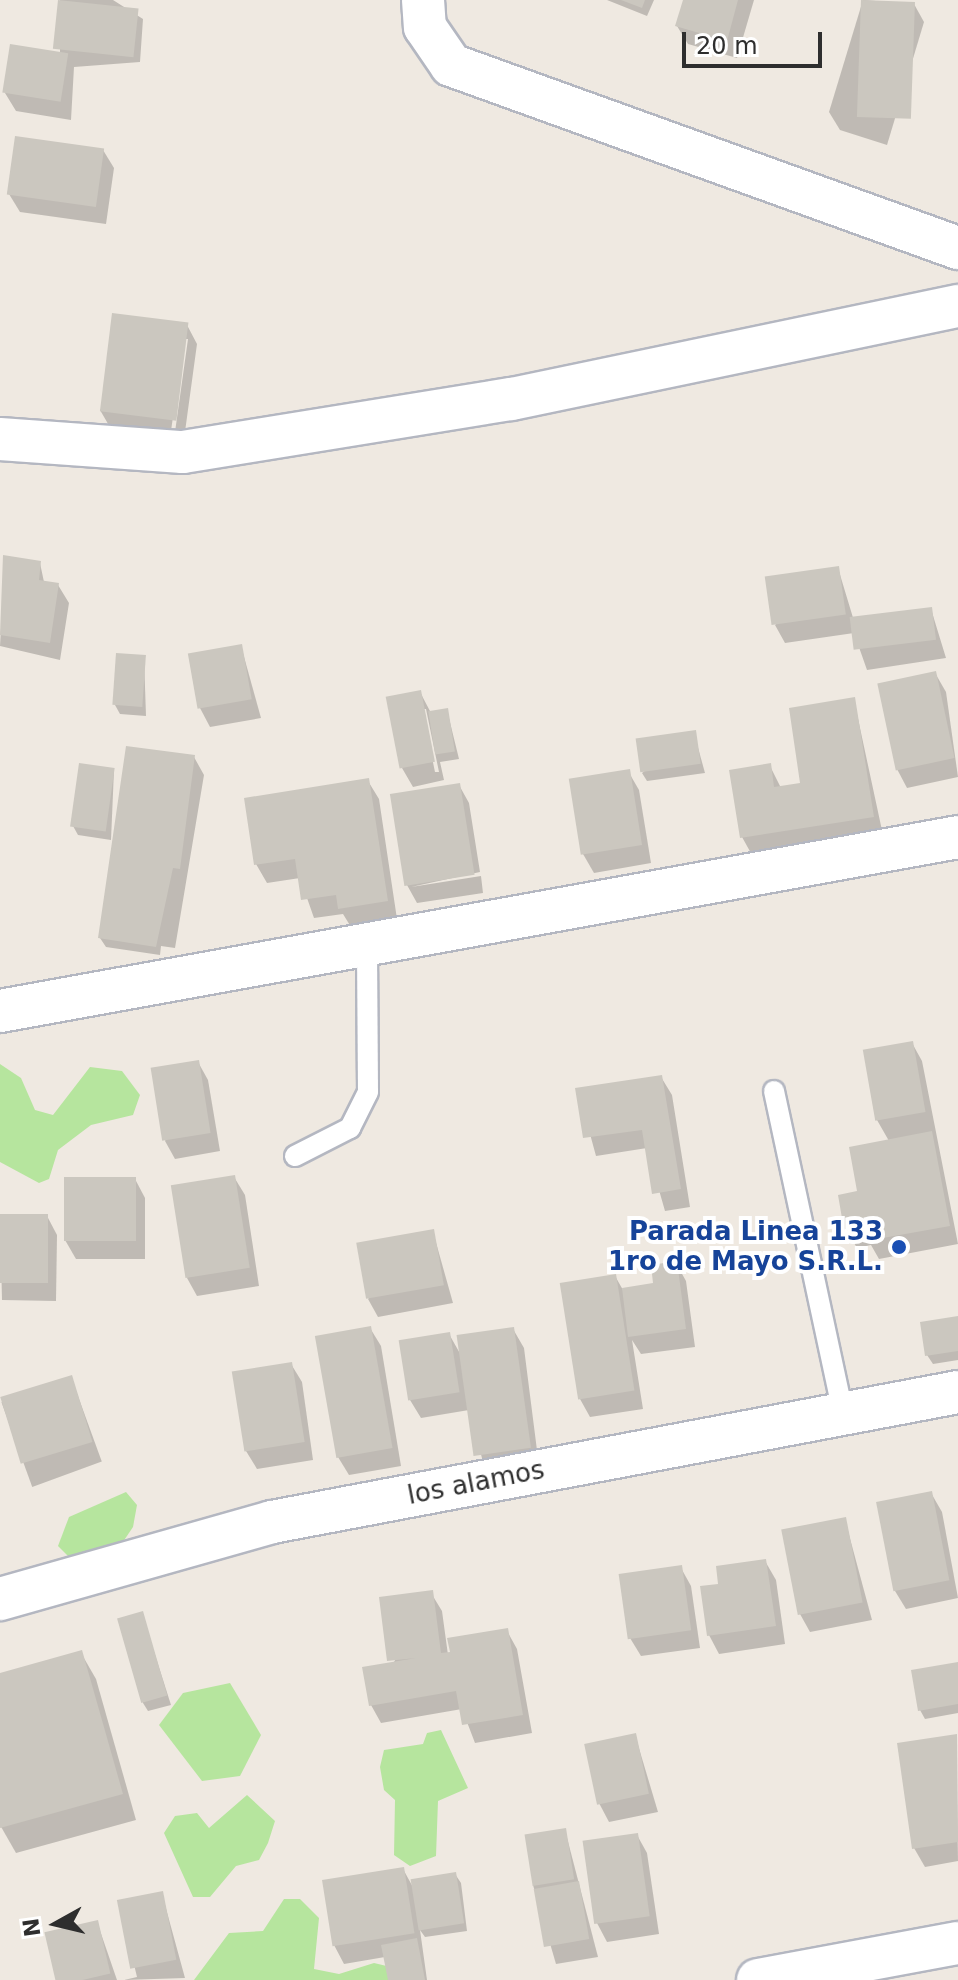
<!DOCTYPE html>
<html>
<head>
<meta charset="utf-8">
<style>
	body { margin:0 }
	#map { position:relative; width:958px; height:1980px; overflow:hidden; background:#efe9e1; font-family:"DejaVu Sans",sans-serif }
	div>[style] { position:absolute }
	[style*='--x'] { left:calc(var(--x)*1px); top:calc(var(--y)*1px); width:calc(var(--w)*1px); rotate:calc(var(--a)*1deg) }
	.green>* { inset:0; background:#b6e59e }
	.shadow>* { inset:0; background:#0003; transform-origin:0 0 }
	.building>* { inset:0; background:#cbc7bf; transform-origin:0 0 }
	.roads { filter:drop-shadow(2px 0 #b4b7c1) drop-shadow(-2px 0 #b4b7c1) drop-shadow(0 2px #b4b7c1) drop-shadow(0 -2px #b4b7c1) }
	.lane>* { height:20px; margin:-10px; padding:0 10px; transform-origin:10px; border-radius:10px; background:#fff }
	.street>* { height:42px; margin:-21px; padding:0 21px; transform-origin:21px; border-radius:21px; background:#fff }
	.dots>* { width:22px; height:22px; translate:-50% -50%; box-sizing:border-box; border:4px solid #fff; border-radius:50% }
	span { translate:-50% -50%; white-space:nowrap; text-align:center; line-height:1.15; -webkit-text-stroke:8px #fff; paint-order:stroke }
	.transit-label { font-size:26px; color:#164399; font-weight:700 }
	.right { translate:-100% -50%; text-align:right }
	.street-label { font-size:26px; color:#2e2e2e }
	.north { position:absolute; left:16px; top:1884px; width:80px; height:80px; -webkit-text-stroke:6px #fff; paint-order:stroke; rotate:262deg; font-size:22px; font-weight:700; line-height:32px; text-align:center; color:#2e2e2e }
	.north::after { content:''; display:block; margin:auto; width:28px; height:36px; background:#2e2e2e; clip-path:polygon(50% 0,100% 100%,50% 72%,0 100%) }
	.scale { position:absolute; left:682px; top:32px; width:140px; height:36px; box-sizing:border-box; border:4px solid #2e2e2e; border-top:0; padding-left:10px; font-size:24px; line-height:28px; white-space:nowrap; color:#2e2e2e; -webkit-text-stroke:6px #fff; paint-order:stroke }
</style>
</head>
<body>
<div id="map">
	<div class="green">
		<div style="clip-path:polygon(0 1064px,21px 1078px,35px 1110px,53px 1115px,90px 1067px,122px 1071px,140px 1095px,133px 1115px,91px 1125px,58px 1150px,49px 1179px,39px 1183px,0 1162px)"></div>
		<div style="clip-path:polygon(126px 1492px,137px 1505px,133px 1527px,108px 1564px,74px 1562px,58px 1546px,69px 1517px)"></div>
		<div style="clip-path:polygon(230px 1683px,261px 1735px,240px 1776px,202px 1781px,159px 1725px,183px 1693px)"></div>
		<div style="clip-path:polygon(441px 1730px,468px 1788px,438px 1801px,436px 1856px,410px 1866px,394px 1855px,395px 1800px,384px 1790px,380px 1767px,384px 1750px,423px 1744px,427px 1733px)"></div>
		<div style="clip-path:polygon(247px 1795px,275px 1821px,268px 1843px,259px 1860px,236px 1866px,210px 1897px,193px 1897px,164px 1833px,175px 1816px,197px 1813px,209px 1828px)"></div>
		<div style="clip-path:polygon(284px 1899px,300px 1899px,319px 1918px,314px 1969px,339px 1974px,374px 1963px,395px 1968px,400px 1980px,194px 1980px,229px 1933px,263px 1931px)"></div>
	</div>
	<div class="shadow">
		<div style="clip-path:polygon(60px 0,113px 0,143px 19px,140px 62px,74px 67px,71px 120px,16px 111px,5px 93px,60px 54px)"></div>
		<div style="clip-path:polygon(607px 0,654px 0,647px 16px)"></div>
		<div style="clip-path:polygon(685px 0,754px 0,737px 58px,688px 44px,677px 26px)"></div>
		<div style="clip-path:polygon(863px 0,914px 4px,924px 22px,887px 145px,840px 130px,829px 112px)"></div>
		<div style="clip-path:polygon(103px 150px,114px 168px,106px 224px,20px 212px,9px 194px)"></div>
		<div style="clip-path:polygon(evenodd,187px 325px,197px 344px,184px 439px,111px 429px,100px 410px,187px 325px,184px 339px,188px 339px,175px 432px,171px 431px,184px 339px)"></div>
		<div style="clip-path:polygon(5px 558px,40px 563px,44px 582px,58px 585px,69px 603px,60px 660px,0 646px)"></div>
		<div style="clip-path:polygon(838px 568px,854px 621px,931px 609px,946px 658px,867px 670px,854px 633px,785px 643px,775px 625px)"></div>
		<div style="clip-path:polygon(241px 646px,261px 718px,210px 727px,200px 708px)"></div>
		<div style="clip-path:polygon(144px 657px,146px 716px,120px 714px,115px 705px)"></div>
		<div style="clip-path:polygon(935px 673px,946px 692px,958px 777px,907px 788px,897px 769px)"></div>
		<div style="clip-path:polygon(evenodd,420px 692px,431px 713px,447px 710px,459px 759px,440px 762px,444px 780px,413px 787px,402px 768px,420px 692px,422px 709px,426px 709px,439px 772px,435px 772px,422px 709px)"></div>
		<div style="clip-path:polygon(854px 700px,883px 835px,752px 855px,742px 837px,770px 766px,781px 788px,803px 784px)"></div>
		<div style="clip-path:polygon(694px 733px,705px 773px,647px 781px,642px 773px)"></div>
		<div style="clip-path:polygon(194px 757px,204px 775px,175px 948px,161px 946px,160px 955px,106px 947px,100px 938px)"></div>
		<div style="clip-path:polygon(114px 770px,111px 840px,78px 835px,73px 826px)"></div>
		<div style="clip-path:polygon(628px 771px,639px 790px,651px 863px,594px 873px,583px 854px)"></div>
		<div style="clip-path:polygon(368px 781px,379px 799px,397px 919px,351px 927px,343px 914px,314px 918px,300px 878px,267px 883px,256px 864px)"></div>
		<div style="clip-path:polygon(459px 785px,469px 803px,480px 872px,411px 887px,481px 876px,483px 893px,417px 903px,407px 885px,393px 795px)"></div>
		<div style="clip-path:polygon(912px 1043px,922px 1061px,958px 1244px,879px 1259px,871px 1245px,857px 1248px,846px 1229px,889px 1141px,877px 1120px)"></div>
		<div style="clip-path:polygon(198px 1062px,208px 1080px,220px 1151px,175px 1159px,165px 1141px)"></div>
		<div style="clip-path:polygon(661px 1077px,672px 1095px,690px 1207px,665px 1211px,647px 1148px,596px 1156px,578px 1090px)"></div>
		<div style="clip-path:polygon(234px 1177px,245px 1195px,259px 1286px,197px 1296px,187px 1278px)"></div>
		<div style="clip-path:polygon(135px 1179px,145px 1198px,145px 1259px,76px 1259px,65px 1240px)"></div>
		<div style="clip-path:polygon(0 1216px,47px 1216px,57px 1235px,56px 1301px,2px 1300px)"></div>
		<div style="clip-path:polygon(433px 1232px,453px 1303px,378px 1317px,368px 1299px)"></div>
		<div style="clip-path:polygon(676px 1263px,686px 1281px,695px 1347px,641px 1354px,632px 1340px,643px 1409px,590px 1417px,580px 1399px,615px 1276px,623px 1290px,655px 1285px)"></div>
		<div style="clip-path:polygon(958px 1320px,958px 1360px,933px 1364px,927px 1355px)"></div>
		<div style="clip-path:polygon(370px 1328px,381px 1346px,401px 1466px,349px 1475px,338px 1457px)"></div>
		<div style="clip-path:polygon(513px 1329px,524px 1348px,539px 1466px,486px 1473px,469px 1410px,421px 1418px,410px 1400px,449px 1334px,462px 1357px)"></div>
		<div style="clip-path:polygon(291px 1364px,302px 1382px,313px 1460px,257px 1469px,246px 1451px,234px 1372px)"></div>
		<div style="left:71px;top:1377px;width:90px;height:74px;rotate:70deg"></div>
		<div style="clip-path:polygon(931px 1493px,942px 1512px,958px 1598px,906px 1609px,895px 1591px,878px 1503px)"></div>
		<div style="clip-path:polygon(845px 1520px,872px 1620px,810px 1632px,800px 1614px)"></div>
		<div style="clip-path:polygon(765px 1561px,776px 1580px,785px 1644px,719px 1654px,709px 1635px)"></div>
		<div style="clip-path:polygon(681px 1568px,691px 1586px,700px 1648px,641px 1656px,630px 1638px,622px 1576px)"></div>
		<div style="clip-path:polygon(431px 1593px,442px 1611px,448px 1655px,507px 1631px,517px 1649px,532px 1733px,475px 1743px,462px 1709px,381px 1723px,371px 1705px)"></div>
		<div style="clip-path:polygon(142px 1614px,171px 1705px,148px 1711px,143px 1703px)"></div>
		<div style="clip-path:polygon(81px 1653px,96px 1679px,136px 1820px,16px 1853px,0 1825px,0 1675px)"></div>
		<div style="clip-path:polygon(958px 1664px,958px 1713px,925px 1719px,920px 1710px)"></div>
		<div style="clip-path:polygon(635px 1735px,658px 1812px,609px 1822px,599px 1803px)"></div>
		<div style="clip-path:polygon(956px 1736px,958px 1861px,925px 1867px,914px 1848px)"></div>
		<div style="clip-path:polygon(565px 1830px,598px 1957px,556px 1964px,533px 1885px)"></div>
		<div style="clip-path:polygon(637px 1835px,647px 1853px,659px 1934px,607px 1942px,597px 1923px)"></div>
		<div style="clip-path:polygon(403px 1869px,414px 1889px,455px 1874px,461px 1883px,467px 1931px,425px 1937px,420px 1930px,427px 1980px,390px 1980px,385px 1957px,344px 1964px,334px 1945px)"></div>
		<div style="clip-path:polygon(162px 1894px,185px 1978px,124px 1980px,137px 1977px,119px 1902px)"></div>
		<div style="clip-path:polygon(97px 1922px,117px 1980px,57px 1980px,46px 1933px)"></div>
	</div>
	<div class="building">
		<div style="left:58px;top:0;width:81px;height:49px;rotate:6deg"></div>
		<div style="clip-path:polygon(621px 0,645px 0,642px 8px)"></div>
		<div style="clip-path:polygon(683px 0,738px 0,727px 41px,675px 26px)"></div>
		<div style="left:861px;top:0;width:54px;height:117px;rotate:2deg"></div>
		<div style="left:10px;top:44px;width:59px;height:49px;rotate:9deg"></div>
		<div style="left:15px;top:136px;width:90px;height:59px;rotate:8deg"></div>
		<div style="left:112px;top:313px;width:77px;height:99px;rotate:7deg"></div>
		<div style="clip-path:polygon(3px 555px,41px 561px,39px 580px,59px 583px,50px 643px,0 635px)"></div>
		<div style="left:839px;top:566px;width:49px;height:75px;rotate:82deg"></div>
		<div style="left:932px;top:607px;width:33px;height:83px;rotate:83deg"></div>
		<div style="left:242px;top:644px;width:56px;height:55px;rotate:80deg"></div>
		<div style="left:116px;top:653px;width:30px;height:52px;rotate:4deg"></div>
		<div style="left:936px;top:671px;width:89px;height:60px;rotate:78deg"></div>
		<div style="left:421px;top:690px;width:73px;height:36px;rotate:79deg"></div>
		<div style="clip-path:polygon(855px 697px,874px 817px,740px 838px,729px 770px,771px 763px,774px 787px,800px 783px,789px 708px)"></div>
		<div style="left:448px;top:708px;width:44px;height:20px;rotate:81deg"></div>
		<div style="left:696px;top:730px;width:34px;height:61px;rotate:82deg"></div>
		<div style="clip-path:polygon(126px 746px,195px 755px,180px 869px,173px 868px,156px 947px,98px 938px)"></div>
		<div style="left:79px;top:763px;width:36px;height:64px;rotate:8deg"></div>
		<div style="left:630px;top:769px;width:77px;height:62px;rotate:81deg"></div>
		<div style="clip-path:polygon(369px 778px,388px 901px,338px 909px,336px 895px,301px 900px,295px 859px,254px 865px,244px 798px)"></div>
		<div style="left:460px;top:783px;width:93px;height:71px;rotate:81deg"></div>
		<div style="left:913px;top:1041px;width:72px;height:51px;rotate:80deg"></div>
		<div style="left:199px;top:1060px;width:74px;height:49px;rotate:81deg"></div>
		<div style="clip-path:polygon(662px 1075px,681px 1189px,652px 1194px,642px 1130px,583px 1138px,575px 1088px)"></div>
		<div style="clip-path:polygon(932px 1131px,950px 1226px,866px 1241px,864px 1227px,844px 1230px,838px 1195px,857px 1191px,849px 1147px)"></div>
		<div style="left:235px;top:1175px;width:94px;height:65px;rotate:81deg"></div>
		<div style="left:64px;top:1177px;width:72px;height:64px"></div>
		<div style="left:0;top:1214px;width:48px;height:69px"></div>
		<div style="left:434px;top:1229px;width:57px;height:79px;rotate:80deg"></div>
		<div style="clip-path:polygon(677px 1261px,686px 1329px,628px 1337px,622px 1288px,653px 1283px,651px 1265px)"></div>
		<div style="left:616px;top:1274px;width:118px;height:57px;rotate:81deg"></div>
		<div style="clip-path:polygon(958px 1316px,958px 1351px,925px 1356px,920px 1322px)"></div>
		<div style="left:371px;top:1326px;width:124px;height:57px;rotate:80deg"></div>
		<div style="left:514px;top:1327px;width:122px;height:58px;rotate:82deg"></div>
		<div style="left:450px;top:1332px;width:61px;height:52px;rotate:81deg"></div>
		<div style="left:292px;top:1362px;width:81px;height:61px;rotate:81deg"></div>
		<div style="left:72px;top:1375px;width:70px;height:75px;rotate:73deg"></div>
		<div style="left:932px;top:1491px;width:91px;height:57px;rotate:79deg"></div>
		<div style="left:846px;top:1517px;width:87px;height:66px;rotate:79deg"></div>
		<div style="clip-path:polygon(766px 1559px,776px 1626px,707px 1636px,700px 1586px,718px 1584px,716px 1566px)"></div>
		<div style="left:682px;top:1565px;width:66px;height:64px;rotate:82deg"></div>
		<div style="clip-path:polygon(433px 1590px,441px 1653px,450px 1652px,447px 1638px,508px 1628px,523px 1715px,462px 1725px,456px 1691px,369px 1706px,362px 1667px,416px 1658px,387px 1661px,379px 1597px)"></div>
		<div style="left:143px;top:1611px;width:88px;height:27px;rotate:74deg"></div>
		<div style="clip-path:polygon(82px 1650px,123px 1794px,0 1828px,0 1673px)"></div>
		<div style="clip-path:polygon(958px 1662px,958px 1704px,918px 1711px,911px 1670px)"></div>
		<div style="left:636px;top:1733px;width:62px;height:53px;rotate:78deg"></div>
		<div style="clip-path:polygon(957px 1734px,958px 1842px,912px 1849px,897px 1743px)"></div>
		<div style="left:566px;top:1828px;width:52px;height:42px;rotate:81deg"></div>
		<div style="left:638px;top:1833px;width:84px;height:56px;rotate:82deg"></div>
		<div style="left:404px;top:1867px;width:67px;height:83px;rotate:81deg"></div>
		<div style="left:456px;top:1872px;width:52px;height:46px;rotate:81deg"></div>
		<div style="left:579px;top:1881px;width:59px;height:46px;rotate:80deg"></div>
		<div style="left:163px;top:1891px;width:70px;height:47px;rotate:79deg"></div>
		<div style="left:98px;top:1920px;width:55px;height:55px;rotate:77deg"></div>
		<div style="clip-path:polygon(417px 1938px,425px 1980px,388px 1980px,381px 1945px)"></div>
	</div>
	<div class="roads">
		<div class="lane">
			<div style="--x:774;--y:1091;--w:330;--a:77.9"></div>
			<div style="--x:295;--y:1156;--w:62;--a:-27"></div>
			<div style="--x:350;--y:1128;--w:40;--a:-63.4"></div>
			<div style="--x:368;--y:1092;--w:146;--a:-90.4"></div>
		</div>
		<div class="street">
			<div style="--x:423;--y:0;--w:27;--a:86"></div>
			<div style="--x:425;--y:27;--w:46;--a:55.6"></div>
			<div style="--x:451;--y:65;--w:539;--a:19.85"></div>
			<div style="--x:0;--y:439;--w:183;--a:4.1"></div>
			<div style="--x:183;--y:452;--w:333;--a:-9.2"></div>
			<div style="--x:512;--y:399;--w:456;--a:-11.8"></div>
			<div style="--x:0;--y:1011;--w:974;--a:-10.29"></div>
			<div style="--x:0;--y:1599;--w:283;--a:-15.8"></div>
			<div style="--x:272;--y:1522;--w:698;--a:-10.73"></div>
			<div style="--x:758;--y:1980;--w:203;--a:-10.5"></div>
		</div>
	</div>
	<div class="dots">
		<div style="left:899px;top:1247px;background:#1a4fb4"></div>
	</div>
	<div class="transit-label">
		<span class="right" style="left:883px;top:1247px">Parada Linea 133<br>1ro de Mayo S.R.L.</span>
	</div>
	<div class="street-label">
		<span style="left:476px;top:1483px;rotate:-11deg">los alamos</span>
	</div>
	<div class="north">N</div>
	<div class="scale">20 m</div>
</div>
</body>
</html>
